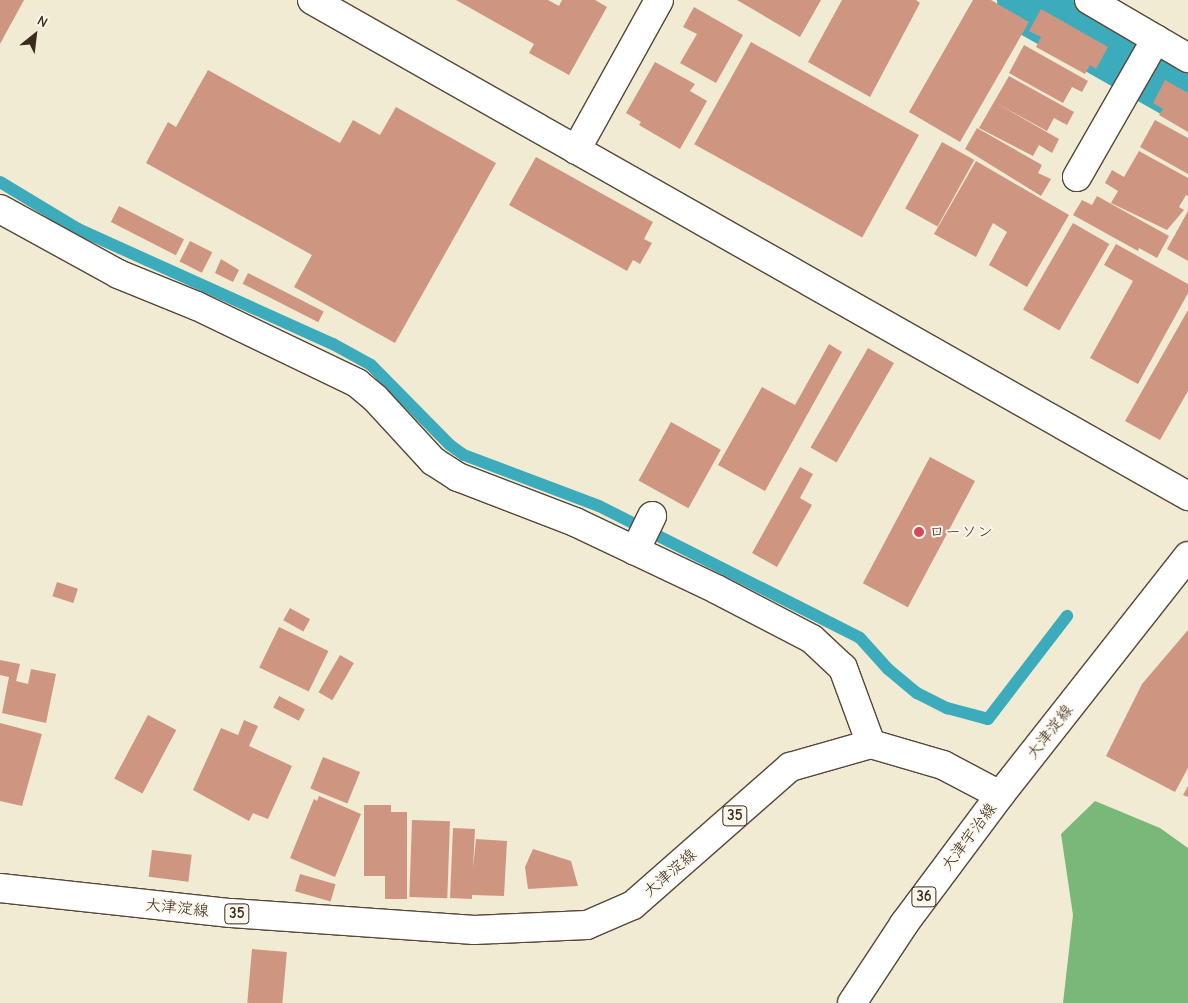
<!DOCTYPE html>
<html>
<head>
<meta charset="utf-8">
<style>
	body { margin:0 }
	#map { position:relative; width:1188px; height:1003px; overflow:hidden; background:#f1ebd4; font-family:"Comic Neue","Klee One",sans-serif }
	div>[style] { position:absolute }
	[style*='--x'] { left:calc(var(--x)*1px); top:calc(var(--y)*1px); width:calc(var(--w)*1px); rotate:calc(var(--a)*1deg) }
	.forest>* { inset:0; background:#79b878 }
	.stream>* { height:12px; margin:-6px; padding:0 6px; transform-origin:6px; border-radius:6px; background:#3cabbb }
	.river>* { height:72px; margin:-36px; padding:0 36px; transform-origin:36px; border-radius:36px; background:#3cabbb }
	.building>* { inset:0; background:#ce9681; transform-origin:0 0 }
	.roads { filter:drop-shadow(1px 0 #564739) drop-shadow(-1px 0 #564739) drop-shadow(0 1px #564739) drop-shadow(0 -1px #564739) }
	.minor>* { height:28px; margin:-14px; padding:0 14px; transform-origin:14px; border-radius:14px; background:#fff }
	.major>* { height:28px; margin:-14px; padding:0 14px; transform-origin:14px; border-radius:14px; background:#fff }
	.dots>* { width:14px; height:14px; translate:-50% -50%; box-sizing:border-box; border:2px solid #fbf7ec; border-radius:50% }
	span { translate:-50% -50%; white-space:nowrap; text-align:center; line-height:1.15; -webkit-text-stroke:4px #fbf7ec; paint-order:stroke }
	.shield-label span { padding:1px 4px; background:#fbf7ec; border:1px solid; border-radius:4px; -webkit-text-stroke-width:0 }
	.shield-label { font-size:15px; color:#3b2a1e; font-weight:700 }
	.poi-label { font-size:16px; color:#3b2a1e }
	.left { translate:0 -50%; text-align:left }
	.street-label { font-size:16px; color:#3b2a1e }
	.north { position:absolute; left:10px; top:10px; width:50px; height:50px; -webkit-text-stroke:4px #fbf7ec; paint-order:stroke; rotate:29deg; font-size:14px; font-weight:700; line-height:20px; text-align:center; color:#3b2a1e }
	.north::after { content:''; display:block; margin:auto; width:18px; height:22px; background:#3b2a1e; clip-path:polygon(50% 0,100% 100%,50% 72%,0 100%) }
</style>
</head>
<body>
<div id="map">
	<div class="forest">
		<div style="clip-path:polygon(1095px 801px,1160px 828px,1188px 848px,1188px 1003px,1063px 1003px,1073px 915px,1061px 834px)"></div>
	</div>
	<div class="stream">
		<div style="--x:0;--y:182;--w:91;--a:31.1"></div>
		<div style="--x:78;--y:229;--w:280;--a:24.3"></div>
		<div style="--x:333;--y:344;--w:43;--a:28.9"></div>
		<div style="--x:371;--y:365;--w:112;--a:45.4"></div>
		<div style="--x:450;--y:445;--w:17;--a:36"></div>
		<div style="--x:464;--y:455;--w:144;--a:20.7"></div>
		<div style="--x:599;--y:506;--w:292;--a:26.8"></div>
		<div style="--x:860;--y:638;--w:42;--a:47.9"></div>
		<div style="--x:888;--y:669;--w:38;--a:40"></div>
		<div style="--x:917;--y:693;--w:34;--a:27"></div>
		<div style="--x:947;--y:708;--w:42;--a:15"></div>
		<div style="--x:988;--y:719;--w:130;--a:-52.5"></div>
	</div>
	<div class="river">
		<div style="--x:1033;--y:0;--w:178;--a:29.6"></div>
	</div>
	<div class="building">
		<div style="clip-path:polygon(0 0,24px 0,0 44px)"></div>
		<div style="clip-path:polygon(456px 0,548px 0,559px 6px,562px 0,595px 0,607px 7px,569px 75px,529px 53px,534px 44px)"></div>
		<div style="clip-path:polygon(737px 0,821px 0,800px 37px)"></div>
		<div style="clip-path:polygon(842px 0,916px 0,920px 3px,870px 97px,808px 62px)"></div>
		<div style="clip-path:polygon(973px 0,991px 0,1029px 22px,960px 142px,909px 112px)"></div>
		<div style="clip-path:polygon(694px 7px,743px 35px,716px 83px,680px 63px,697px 34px,683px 27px)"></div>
		<div style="clip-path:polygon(1041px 9px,1108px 47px,1096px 69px,1090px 65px,1085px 74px,1036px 47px,1041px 37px,1029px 31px)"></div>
		<div style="left:751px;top:42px;width:192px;height:117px;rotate:29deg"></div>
		<div style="clip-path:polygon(1024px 45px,1088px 81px,1082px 92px,1072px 87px,1063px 103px,1009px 73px)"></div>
		<div style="clip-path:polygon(655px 62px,695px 84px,690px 91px,707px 101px,680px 149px,639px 125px,641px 122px,626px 113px)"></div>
		<div style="clip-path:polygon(208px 70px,340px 143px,353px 120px,380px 135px,396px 107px,496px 163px,395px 343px,294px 287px,312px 255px,146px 163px,168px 122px,176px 127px)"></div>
		<div style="clip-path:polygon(1009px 76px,1074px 112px,1067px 125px,1054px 118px,1047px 131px,996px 103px,1059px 139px,1052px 153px,1039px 145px,1033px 156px,979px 128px)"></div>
		<div style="clip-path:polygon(1165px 80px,1188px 93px,1188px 132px,1159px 115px,1163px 109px,1153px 103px)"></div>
		<div style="clip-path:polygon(1155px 120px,1188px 138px,1188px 174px,1140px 147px)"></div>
		<div style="clip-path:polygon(977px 128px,1042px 165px,1038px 173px,1051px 179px,1041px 196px,965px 149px)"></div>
		<div style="left:942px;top:142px;width:37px;height:76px;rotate:29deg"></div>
		<div style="clip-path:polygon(1139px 151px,1188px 178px,1188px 196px,1186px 195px,1179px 207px,1184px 210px,1167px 230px,1111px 203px,1118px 191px,1105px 183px,1112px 170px,1124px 177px)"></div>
		<div style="clip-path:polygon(536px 157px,653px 222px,644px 239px,652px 243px,640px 264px,633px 260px,627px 271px,509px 205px)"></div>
		<div style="clip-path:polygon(976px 161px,1069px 215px,1027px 287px,989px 265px,1007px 232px,993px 223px,976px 257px,934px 234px)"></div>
		<div style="clip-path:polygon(1097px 196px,1169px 236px,1157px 258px,1139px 248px,1138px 251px,1073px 215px,1082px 200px,1092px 205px)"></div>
		<div style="left:119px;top:206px;width:73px;height:18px;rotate:27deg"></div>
		<div style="clip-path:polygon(1188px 211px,1188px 261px,1167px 249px)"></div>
		<div style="left:1073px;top:223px;width:42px;height:100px;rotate:30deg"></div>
		<div style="left:190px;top:241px;width:25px;height:23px;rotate:27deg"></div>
		<div style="clip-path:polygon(1116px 244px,1188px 284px,1188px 293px,1138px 384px,1090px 358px,1133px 281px,1104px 265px)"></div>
		<div style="clip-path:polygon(221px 259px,239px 270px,233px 282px,215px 273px)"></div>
		<div style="left:248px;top:273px;width:85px;height:12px;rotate:27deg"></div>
		<div style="clip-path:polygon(1188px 310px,1188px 391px,1160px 440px,1125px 421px)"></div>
		<div style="clip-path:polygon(829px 344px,842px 352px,765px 491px,718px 465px,762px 387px,795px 405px)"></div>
		<div style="left:868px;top:348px;width:30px;height:115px;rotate:30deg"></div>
		<div style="left:671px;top:422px;width:57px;height:67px;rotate:29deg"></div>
		<div style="left:930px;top:457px;width:51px;height:143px;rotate:28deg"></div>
		<div style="clip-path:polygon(800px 467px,813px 474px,800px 498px,812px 505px,777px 567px,752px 553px)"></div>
		<div style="left:57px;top:582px;width:22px;height:15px;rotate:18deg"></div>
		<div style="left:290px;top:608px;width:23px;height:14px;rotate:29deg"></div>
		<div style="left:279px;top:627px;width:55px;height:45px;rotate:26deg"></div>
		<div style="clip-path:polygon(1188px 630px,1188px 768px,1175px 792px,1106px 756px,1142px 684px)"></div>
		<div style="left:340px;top:655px;width:16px;height:43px;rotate:30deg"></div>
		<div style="clip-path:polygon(0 660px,20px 664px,16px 681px,28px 684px,31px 669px,56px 674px,46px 723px,2px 713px,9px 677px,0 675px)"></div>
		<div style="left:279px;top:696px;width:29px;height:13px;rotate:27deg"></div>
		<div style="left:148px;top:715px;width:32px;height:72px;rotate:28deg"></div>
		<div style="clip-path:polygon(244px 720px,258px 726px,249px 746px,292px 766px,268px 819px,253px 813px,249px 821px,193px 790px,221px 728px,238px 735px)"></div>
		<div style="clip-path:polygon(0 723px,42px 734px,22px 806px,0 801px)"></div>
		<div style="left:323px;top:757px;width:40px;height:34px;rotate:22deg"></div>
		<div style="clip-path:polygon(1188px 786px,1188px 797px,1183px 795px)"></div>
		<div style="clip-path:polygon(319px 796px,361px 814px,335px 877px,290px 858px,314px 799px,317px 801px)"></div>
		<div style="clip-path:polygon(364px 805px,391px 805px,391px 812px,407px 812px,407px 899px,385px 899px,385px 876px,364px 876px)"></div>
		<div style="left:412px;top:820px;width:38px;height:77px;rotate:2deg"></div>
		<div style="clip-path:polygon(453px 828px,475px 829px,473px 868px,476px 839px,507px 841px,504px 896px,472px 895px,472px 899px,450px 898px)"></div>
		<div style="clip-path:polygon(533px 849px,571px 861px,578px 886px,528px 889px,525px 867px)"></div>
		<div style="left:152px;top:850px;width:40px;height:27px;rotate:7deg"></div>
		<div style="left:300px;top:874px;width:37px;height:18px;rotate:16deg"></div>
		<div style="left:252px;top:949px;width:35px;height:54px;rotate:5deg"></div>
	</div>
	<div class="roads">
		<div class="minor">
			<div style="--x:312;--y:0;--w:1007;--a:29.52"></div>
			<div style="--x:1089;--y:0;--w:115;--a:30.4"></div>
			<div style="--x:576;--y:150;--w:171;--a:-61"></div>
			<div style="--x:1077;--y:177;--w:159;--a:-60.2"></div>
			<div style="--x:0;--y:209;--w:135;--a:28.8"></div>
			<div style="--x:118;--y:274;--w:85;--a:22.1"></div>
			<div style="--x:197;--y:306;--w:178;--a:25.7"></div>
			<div style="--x:357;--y:383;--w:23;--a:40"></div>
			<div style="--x:375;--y:398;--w:86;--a:47.4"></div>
			<div style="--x:433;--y:461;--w:30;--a:33"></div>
			<div style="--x:458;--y:477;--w:125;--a:21"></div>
			<div style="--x:575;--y:522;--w:156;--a:25.4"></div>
			<div style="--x:716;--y:589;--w:108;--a:27.5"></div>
			<div style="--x:812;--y:639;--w:42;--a:43.1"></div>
			<div style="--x:843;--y:668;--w:81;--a:69.8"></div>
			<div style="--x:635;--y:551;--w:39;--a:-64"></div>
		</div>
		<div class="major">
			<div style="--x:0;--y:888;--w:232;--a:6.2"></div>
			<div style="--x:231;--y:913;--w:244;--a:4"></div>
			<div style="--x:474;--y:930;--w:113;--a:-2.5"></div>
			<div style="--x:587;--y:925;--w:50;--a:-23.5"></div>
			<div style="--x:633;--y:905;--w:209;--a:-41.3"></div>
			<div style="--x:790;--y:767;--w:84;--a:-15.9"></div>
			<div style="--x:871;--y:744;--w:75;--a:16.3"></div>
			<div style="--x:943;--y:765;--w:64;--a:27.8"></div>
			<div style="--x:852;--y:1003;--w:95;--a:-56.6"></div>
			<div style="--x:904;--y:924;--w:161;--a:-53.3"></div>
			<div style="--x:1000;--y:795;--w:304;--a:-51.8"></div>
		</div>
	</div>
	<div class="dots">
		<div style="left:919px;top:532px;background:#d1495b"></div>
	</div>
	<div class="shield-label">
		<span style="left:735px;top:816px">35</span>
		<span style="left:924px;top:897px">36</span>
		<span style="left:237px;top:914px">35</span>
	</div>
	<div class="poi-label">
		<span class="left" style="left:929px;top:532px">ローソン</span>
	</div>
	<div class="street-label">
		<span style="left:1050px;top:732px;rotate:-52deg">大津淀線</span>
		<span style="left:969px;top:837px;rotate:-53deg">大津宇治線</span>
		<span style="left:670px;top:873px;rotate:-41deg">大津淀線</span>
		<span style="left:177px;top:908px;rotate:6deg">大津淀線</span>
	</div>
	<div class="north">N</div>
</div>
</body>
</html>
